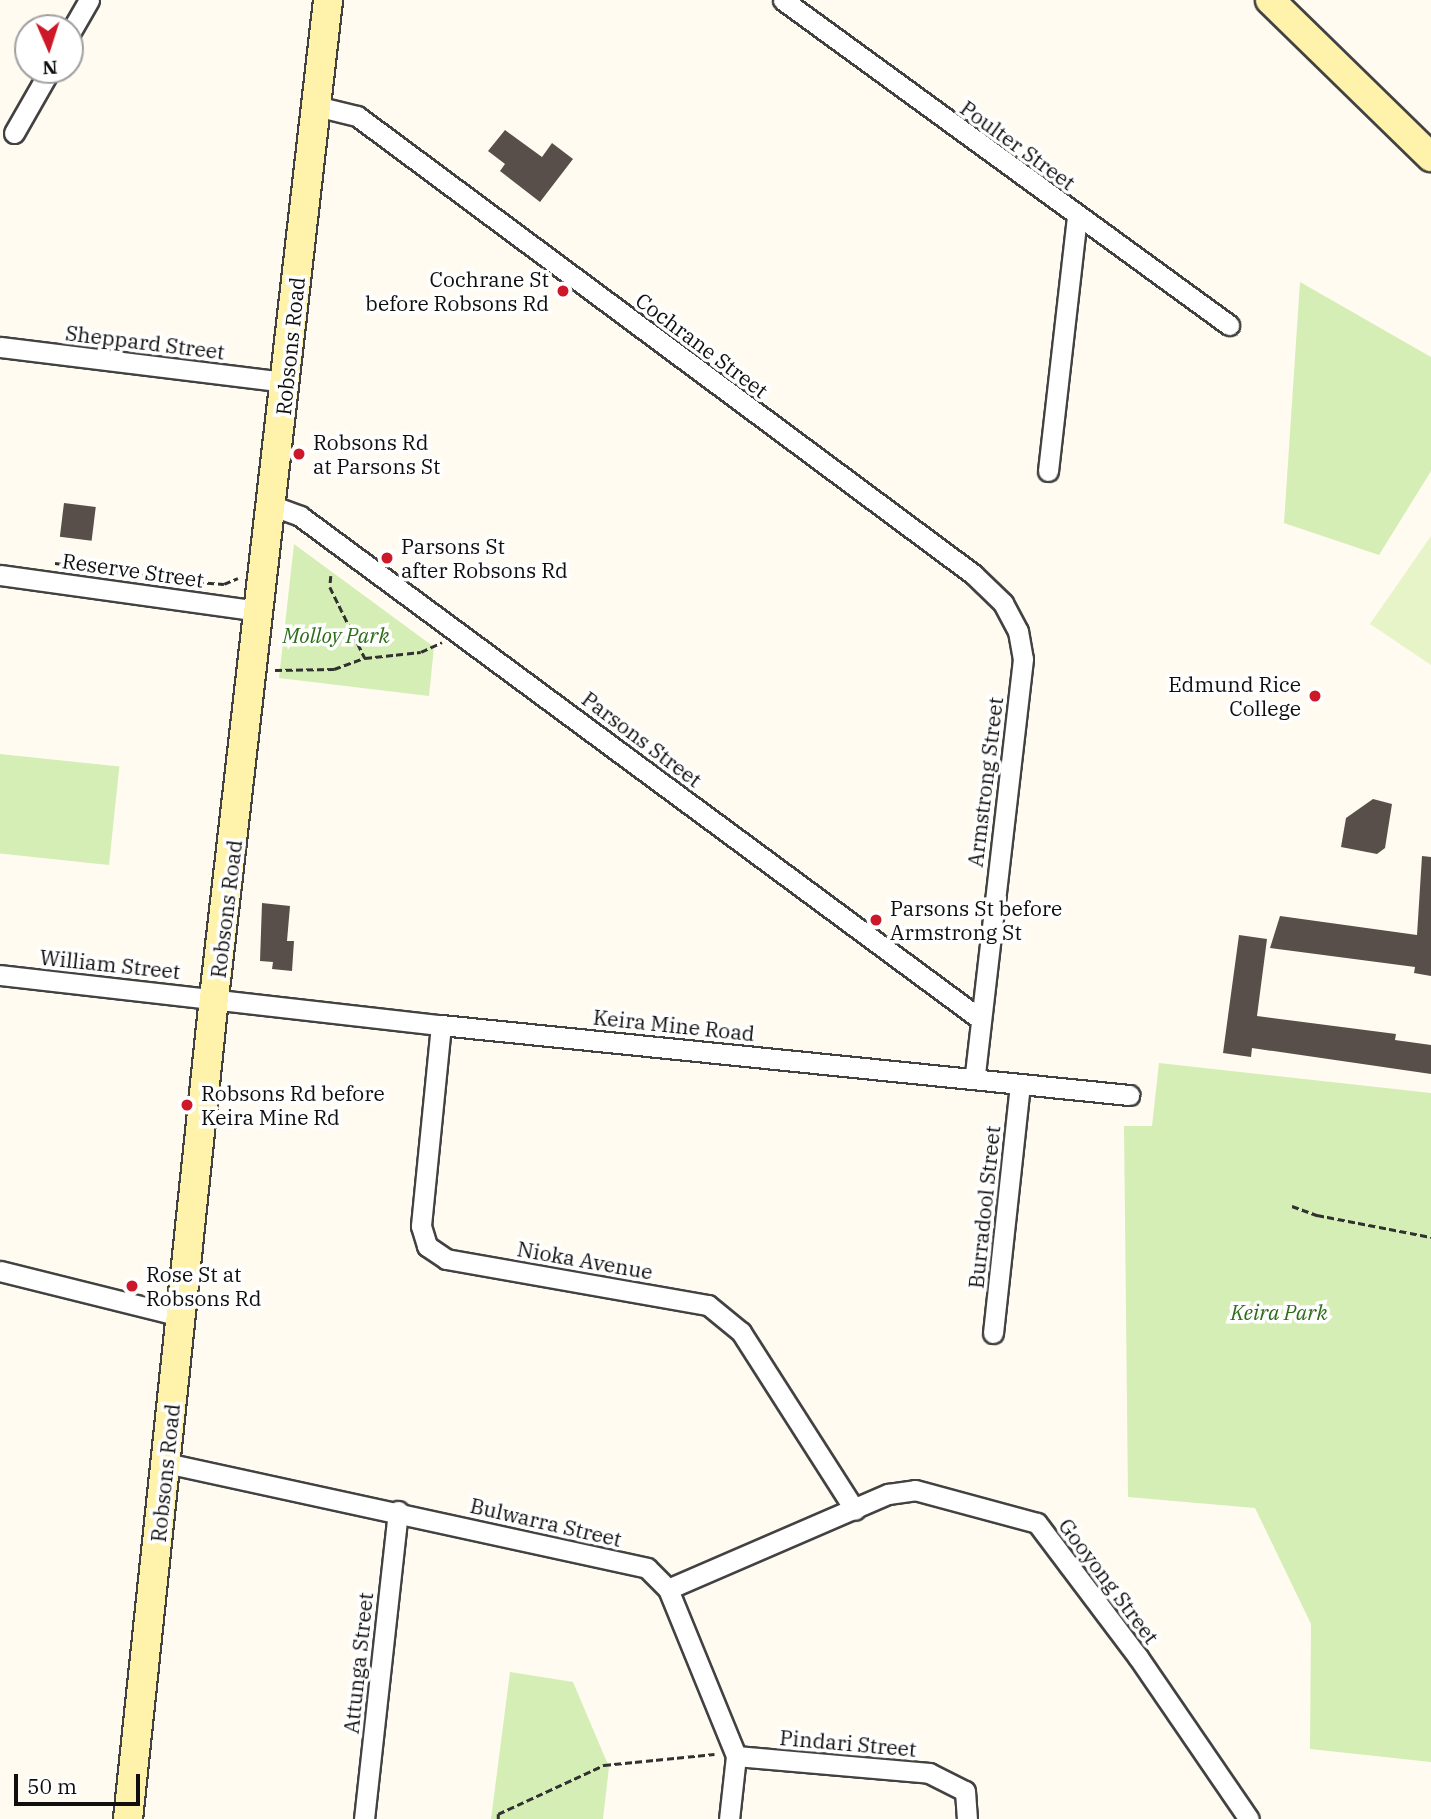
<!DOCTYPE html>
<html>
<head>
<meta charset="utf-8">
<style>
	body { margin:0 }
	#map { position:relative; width:1431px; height:1819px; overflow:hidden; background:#fffbf0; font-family:"IBM Plex Serif",serif }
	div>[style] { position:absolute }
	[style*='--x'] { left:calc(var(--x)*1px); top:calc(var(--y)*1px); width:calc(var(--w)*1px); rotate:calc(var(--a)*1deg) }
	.green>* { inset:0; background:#d5eeb5; transform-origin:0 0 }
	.pitch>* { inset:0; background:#e7f4c8 }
	.building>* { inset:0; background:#584f4a; transform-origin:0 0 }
	.path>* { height:2.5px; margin-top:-1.25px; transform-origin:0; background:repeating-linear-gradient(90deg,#313131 0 7px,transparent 0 10.5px) }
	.roads { filter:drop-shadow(2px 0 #424242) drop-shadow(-2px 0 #424242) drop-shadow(0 2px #424242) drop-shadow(0 -2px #424242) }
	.street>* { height:19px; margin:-9.5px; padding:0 9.5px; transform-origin:9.5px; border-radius:9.5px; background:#fff }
	.secondary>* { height:28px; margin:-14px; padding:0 14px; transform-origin:14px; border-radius:14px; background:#fff2ab }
	.dots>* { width:19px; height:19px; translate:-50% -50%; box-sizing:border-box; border:4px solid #fff; border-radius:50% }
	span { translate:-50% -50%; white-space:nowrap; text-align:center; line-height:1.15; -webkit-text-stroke:7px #fff; paint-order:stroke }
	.street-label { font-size:21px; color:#0f0f0f }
	.poi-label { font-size:21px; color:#0f0f0f }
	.right { translate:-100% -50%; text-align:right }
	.left { translate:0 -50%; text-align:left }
	.park-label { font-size:21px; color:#2d6d18; font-style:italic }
	.north { position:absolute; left:14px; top:14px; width:70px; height:70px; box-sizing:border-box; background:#fff; border:2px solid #9f9f9f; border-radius:50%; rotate:177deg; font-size:19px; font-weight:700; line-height:28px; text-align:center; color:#0f0f0f }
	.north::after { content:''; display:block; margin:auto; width:24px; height:32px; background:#cd1829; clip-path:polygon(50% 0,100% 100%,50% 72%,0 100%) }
	.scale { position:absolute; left:14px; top:1774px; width:126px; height:32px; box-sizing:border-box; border:4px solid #0f0f0f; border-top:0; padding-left:9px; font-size:21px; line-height:24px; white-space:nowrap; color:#0f0f0f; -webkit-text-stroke:5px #fff; paint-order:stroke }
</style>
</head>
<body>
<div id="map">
	<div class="green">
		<div style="clip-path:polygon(1300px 282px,1431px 357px,1431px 471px,1379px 555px,1284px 523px)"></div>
		<div style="clip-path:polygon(294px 544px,434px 647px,429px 696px,279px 678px)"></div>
		<div style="left:0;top:754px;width:120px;height:99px;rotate:6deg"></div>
		<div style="clip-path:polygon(1159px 1063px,1431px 1093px,1431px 1762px,1310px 1749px,1311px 1624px,1255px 1508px,1128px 1497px,1124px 1126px,1152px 1126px)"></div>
		<div style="clip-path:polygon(510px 1672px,573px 1682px,609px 1767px,603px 1819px,491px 1819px)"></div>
	</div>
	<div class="pitch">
		<div style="clip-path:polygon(1431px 536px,1431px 665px,1370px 624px)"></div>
	</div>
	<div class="building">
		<div style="clip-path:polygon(505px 130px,542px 157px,552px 143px,573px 159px,540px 202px,500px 171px,505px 164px,488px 151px)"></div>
		<div style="left:64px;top:503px;width:32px;height:34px;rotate:7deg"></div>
		<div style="clip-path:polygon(1373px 799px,1392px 804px,1385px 848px,1377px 854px,1341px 847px,1346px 818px)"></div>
		<div style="clip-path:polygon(1422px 856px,1431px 857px,1431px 976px,1414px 973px,1415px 967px,1270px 948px,1280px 916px,1417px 935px)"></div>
		<div style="clip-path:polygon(262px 903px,290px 906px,287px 941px,294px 941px,292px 971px,272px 969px,273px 962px,260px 961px)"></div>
		<div style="clip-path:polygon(1239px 935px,1267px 939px,1257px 1016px,1396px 1034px,1395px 1040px,1431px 1045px,1431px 1074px,1252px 1048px,1251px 1057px,1223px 1053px)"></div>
	</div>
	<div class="path">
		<div style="--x:55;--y:563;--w:143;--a:7.6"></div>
		<div style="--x:197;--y:582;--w:27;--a:4"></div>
		<div style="--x:224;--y:584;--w:15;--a:-23"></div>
		<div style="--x:331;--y:576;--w:11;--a:95"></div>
		<div style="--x:330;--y:587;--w:79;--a:63.8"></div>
		<div style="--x:275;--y:670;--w:59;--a:-1"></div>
		<div style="--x:334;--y:669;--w:33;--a:-20"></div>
		<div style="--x:365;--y:658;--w:56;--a:-6.1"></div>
		<div style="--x:421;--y:652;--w:23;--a:-25"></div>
		<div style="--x:1292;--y:1206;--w:27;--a:20"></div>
		<div style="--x:1317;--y:1215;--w:116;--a:10.9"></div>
		<div style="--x:498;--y:1819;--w:5;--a:-90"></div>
		<div style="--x:498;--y:1814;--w:117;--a:-24.8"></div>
		<div style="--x:604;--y:1765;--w:111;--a:-5.7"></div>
	</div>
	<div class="roads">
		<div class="street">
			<div style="--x:783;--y:0;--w:552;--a:36.08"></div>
			<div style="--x:70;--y:33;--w:38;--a:-60"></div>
			<div style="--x:316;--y:106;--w:42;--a:13.7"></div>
			<div style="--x:357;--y:116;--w:768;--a:36.63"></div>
			<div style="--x:973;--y:574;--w:42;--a:44"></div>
			<div style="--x:1003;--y:603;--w:32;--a:62"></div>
			<div style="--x:1018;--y:631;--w:28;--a:80"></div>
			<div style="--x:1023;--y:659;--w:421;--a:96.6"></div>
			<div style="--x:14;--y:133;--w:73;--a:-60.3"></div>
			<div style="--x:0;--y:347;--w:287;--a:7"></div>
			<div style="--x:1048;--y:471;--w:256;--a:-83.5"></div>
			<div style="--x:273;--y:506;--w:29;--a:20"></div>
			<div style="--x:300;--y:516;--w:844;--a:36.48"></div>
			<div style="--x:0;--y:575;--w:262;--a:7.9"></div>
			<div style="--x:0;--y:975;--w:444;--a:6.5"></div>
			<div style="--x:441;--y:1025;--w:692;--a:5.81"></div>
			<div style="--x:441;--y:1025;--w:202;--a:95.7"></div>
			<div style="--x:421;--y:1226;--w:21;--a:73"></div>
			<div style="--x:427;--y:1246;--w:23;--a:34"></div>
			<div style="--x:446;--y:1259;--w:266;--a:10"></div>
			<div style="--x:708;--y:1305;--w:43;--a:39.3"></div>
			<div style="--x:741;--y:1332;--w:211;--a:57.4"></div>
			<div style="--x:0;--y:1271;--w:186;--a:14"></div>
			<div style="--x:993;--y:1333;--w:249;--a:-83.8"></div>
			<div style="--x:166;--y:1463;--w:492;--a:12.3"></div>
			<div style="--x:647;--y:1568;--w:30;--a:45"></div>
			<div style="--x:668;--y:1589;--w:180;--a:67.8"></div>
			<div style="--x:736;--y:1756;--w:63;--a:96.3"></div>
			<div style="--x:668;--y:1589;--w:240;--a:-23.4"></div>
			<div style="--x:888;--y:1494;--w:27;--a:-8"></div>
			<div style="--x:915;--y:1490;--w:126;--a:15.1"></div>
			<div style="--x:1037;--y:1523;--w:168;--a:53"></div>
			<div style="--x:1138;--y:1657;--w:196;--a:55.6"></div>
			<div style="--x:736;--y:1756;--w:194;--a:5"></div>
			<div style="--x:929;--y:1773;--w:40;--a:26.6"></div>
			<div style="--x:965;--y:1791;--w:28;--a:86"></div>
			<div style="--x:364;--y:1819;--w:310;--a:-83.7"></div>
		</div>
		<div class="secondary">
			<div style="--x:1270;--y:0;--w:225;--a:44.3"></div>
			<div style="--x:128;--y:1819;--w:825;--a:-84.02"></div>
			<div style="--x:214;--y:998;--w:1004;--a:-83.48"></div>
		</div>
	</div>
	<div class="dots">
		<div style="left:563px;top:291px;background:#cd1829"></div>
		<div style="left:299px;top:454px;background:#cd1829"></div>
		<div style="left:387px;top:558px;background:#cd1829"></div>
		<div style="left:1315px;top:696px;background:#cd1829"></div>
		<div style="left:876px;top:920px;background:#cd1829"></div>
		<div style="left:187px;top:1105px;background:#cd1829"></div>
		<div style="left:132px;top:1286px;background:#cd1829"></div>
	</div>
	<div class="street-label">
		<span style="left:1018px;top:145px;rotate:36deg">Poulter Street</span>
		<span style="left:145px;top:342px;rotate:7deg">Sheppard Street</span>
		<span style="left:702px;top:345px;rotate:37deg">Cochrane Street</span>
		<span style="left:290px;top:346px;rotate:-84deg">Robsons Road</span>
		<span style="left:133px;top:570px;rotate:8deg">Reserve Street</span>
		<span style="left:642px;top:739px;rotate:37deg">Parsons Street</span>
		<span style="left:985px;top:782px;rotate:-83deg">Armstrong Street</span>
		<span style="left:226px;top:909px;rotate:-83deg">Robsons Road</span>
		<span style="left:110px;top:964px;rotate:6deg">William Street</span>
		<span style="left:674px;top:1025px;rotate:6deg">Keira Mine Road</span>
		<span style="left:984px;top:1207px;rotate:-84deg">Burradool Street</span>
		<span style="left:585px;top:1260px;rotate:10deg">Nioka Avenue</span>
		<span style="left:165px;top:1473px;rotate:-84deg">Robsons Road</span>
		<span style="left:546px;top:1522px;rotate:13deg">Bulwarra Street</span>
		<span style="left:1109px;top:1581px;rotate:53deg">Gooyong Street</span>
		<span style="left:358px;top:1663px;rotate:-84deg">Attunga Street</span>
		<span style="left:848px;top:1743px;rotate:5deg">Pindari Street</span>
	</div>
	<div class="poi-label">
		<span class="right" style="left:549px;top:291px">Cochrane St<br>before Robsons Rd</span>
		<span class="left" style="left:313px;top:454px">Robsons Rd<br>at Parsons St</span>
		<span class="left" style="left:401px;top:558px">Parsons St<br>after Robsons Rd</span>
		<span class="right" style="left:1301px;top:696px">Edmund Rice<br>College</span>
		<span class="left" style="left:890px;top:920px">Parsons St before<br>Armstrong St</span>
		<span class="left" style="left:201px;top:1105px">Robsons Rd before<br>Keira Mine Rd</span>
		<span class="left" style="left:146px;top:1286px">Rose St at<br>Robsons Rd</span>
	</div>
	<div class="park-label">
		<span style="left:336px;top:635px">Molloy Park</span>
		<span style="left:1279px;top:1312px">Keira Park</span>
	</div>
	<div class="north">N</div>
	<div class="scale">50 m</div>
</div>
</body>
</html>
